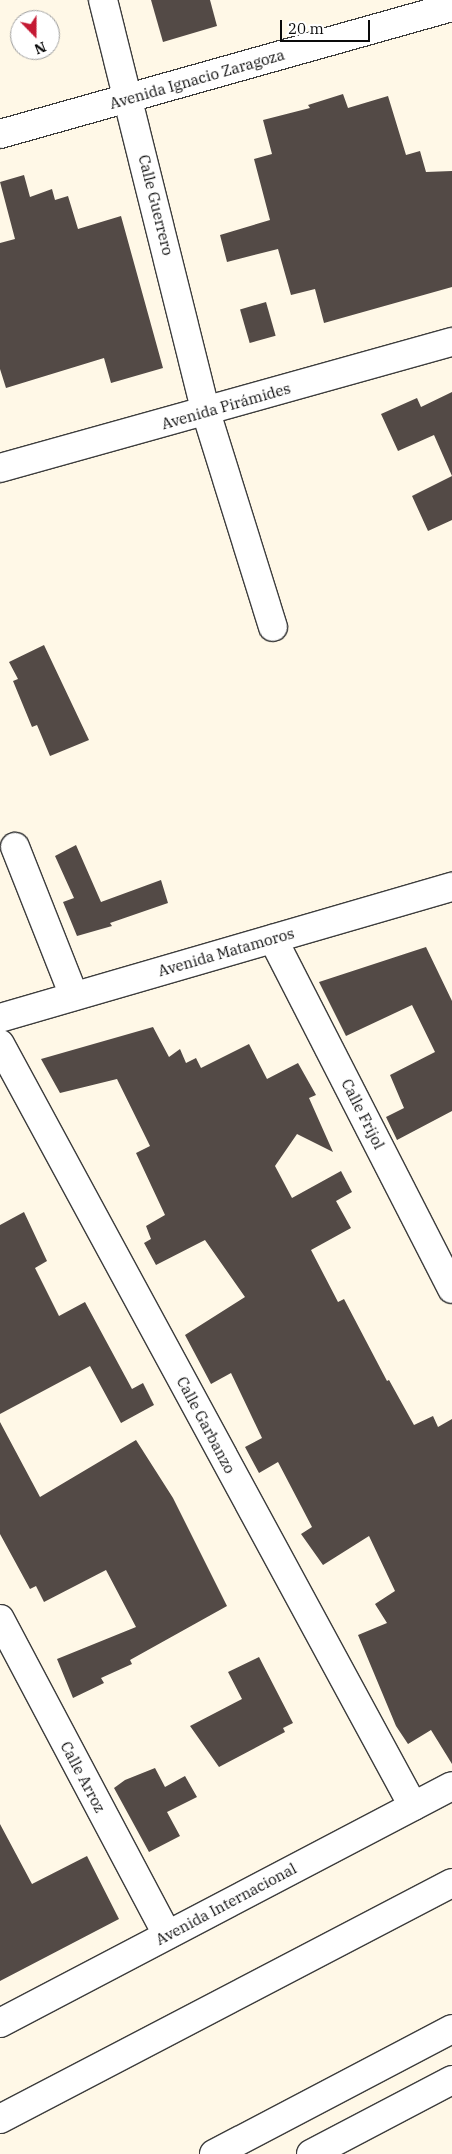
<!DOCTYPE html>
<html>
<head>
<meta charset="utf-8">
<style>
	body { margin:0 }
	#map { position:relative; width:452px; height:2154px; overflow:hidden; background:#fff8e7; font-family:"IBM Plex Serif",serif }
	div>[style] { position:absolute }
	[style*='--x'] { left:calc(var(--x)*1px); top:calc(var(--y)*1px); width:calc(var(--w)*1px); rotate:calc(var(--a)*1deg) }
	.building>* { inset:0; background:#534a46; transform-origin:0 0 }
	.roads { filter:drop-shadow(1px 0 #3d3d3d) drop-shadow(-1px 0 #3d3d3d) drop-shadow(0 1px #3d3d3d) drop-shadow(0 -1px #3d3d3d) }
	.minor>* { height:28px; margin:-14px; padding:0 14px; transform-origin:14px; border-radius:14px; background:#fff }
	span { translate:-50% -50%; white-space:nowrap; text-align:center; line-height:1.15; -webkit-text-stroke:5px #fff; paint-order:stroke }
	.street-label { font-size:15px; color:#0a0a0a }
	.north { position:absolute; left:10px; top:10px; width:50px; height:50px; box-sizing:border-box; background:#fff; border:1px solid #9d9d9d; border-radius:50%; rotate:158deg; font-size:14px; font-weight:700; line-height:20px; text-align:center; color:#0a0a0a }
	.north::after { content:''; display:block; margin:auto; width:18px; height:22px; background:#c41933; clip-path:polygon(50% 0,100% 100%,50% 72%,0 100%) }
	.scale { position:absolute; left:280px; top:20px; width:90px; height:22px; box-sizing:border-box; border:2px solid #0a0a0a; border-top:0; padding-left:6px; font-size:15px; line-height:18px; white-space:nowrap; color:#0a0a0a; -webkit-text-stroke:4px #fff; paint-order:stroke }
</style>
</head>
<body>
<div id="map">
	<div class="building">
		<div style="clip-path:polygon(151px 0,210px 0,217px 26px,163px 42px)"></div>
		<div style="clip-path:polygon(343px 94px,348px 108px,388px 96px,406px 155px,420px 151px,426px 172px,452px 171px,452px 287px,324px 323px,315px 289px,291px 295px,278px 249px,227px 262px,220px 235px,270px 220px,254px 159px,272px 154px,263px 120px,310px 108px,308px 105px)"></div>
		<div style="clip-path:polygon(24px 175px,30px 197px,52px 189px,55px 200px,68px 196px,78px 229px,121px 216px,163px 368px,111px 383px,104px 358px,6px 388px,0 369px,0 243px,15px 239px,0 182px)"></div>
		<div style="left:266px;top:302px;width:35px;height:27px;rotate:74deg"></div>
		<div style="clip-path:polygon(452px 392px,452px 520px,428px 531px,412px 496px,452px 476px,434px 435px,398px 451px,381px 414px,417px 398px,421px 407px)"></div>
		<div style="clip-path:polygon(44px 645px,89px 740px,50px 756px,37px 725px,32px 727px,13px 681px,18px 679px,9px 662px)"></div>
		<div style="clip-path:polygon(76px 845px,101px 902px,161px 880px,168px 903px,110px 923px,112px 926px,77px 936px,63px 902px,74px 898px,55px 856px)"></div>
		<div style="clip-path:polygon(426px 947px,452px 1001px,452px 1111px,397px 1140px,386px 1117px,404px 1108px,390px 1075px,435px 1052px,412px 1005px,346px 1036px,319px 982px)"></div>
		<div style="clip-path:polygon(153px 1027px,169px 1057px,180px 1049px,186px 1063px,196px 1058px,201px 1068px,249px 1044px,267px 1079px,298px 1063px,316px 1095px,309px 1098px,333px 1152px,297px 1134px,275px 1166px,292px 1198px,341px 1171px,352px 1192px,336px 1201px,351px 1228px,311px 1250px,338px 1302px,344px 1299px,387px 1381px,389px 1380px,414px 1425px,433px 1416px,438px 1427px,452px 1419px,452px 1764px,431px 1730px,408px 1744px,396px 1726px,358px 1635px,387px 1623px,375px 1604px,395px 1591px,369px 1536px,323px 1565px,301px 1534px,312px 1527px,278px 1462px,259px 1473px,245px 1447px,262px 1438px,231px 1373px,211px 1384px,185px 1335px,245px 1297px,205px 1240px,156px 1265px,144px 1243px,151px 1239px,146px 1226px,165px 1215px,136px 1153px,150px 1146px,117px 1079px,60px 1093px,41px 1059px)"></div>
		<div style="clip-path:polygon(24px 1212px,47px 1261px,35px 1268px,59px 1316px,85px 1302px,132px 1389px,143px 1383px,154px 1405px,121px 1423px,90px 1366px,0 1414px,0 1225px)"></div>
		<div style="clip-path:polygon(0 1422px,40px 1497px,136px 1440px,173px 1498px,227px 1606px,130px 1660px,132px 1664px,101px 1678px,104px 1683px,73px 1698px,57px 1659px,136px 1627px,106px 1570px,44px 1602px,36px 1586px,30px 1589px,0 1534px)"></div>
		<div style="clip-path:polygon(259px 1657px,293px 1723px,283px 1728px,285px 1732px,219px 1767px,190px 1726px,242px 1699px,228px 1672px)"></div>
		<div style="clip-path:polygon(155px 1768px,165px 1787px,185px 1776px,197px 1797px,167px 1812px,180px 1836px,149px 1852px,114px 1788px,125px 1780px)"></div>
		<div style="clip-path:polygon(0 1824px,32px 1884px,87px 1856px,119px 1919px,0 1981px)"></div>
	</div>
	<div class="roads">
		<div class="minor">
			<div style="--x:103;--y:0;--w:425;--a:76"></div>
			<div style="--x:206;--y:412;--w:225;--a:72.7"></div>
			<div style="--x:0;--y:134;--w:470;--a:-15.7"></div>
			<div style="--x:0;--y:468;--w:469;--a:-15.6"></div>
			<div style="--x:15;--y:847;--w:160;--a:68.4"></div>
			<div style="--x:273;--y:939;--w:393;--a:62.9"></div>
			<div style="--x:0;--y:1018;--w:471;--a:-16.2"></div>
			<div style="--x:0;--y:1044;--w:867;--a:61.54"></div>
			<div style="--x:0;--y:1619;--w:357;--a:62.1"></div>
			<div style="--x:0;--y:2023;--w:510;--a:-27.67"></div>
			<div style="--x:0;--y:2119;--w:510;--a:-27.57"></div>
			<div style="--x:214;--y:2154;--w:269;--a:-27.7"></div>
			<div style="--x:311;--y:2154;--w:159;--a:-27.7"></div>
		</div>
	</div>
	<div class="street-label">
		<span style="left:197px;top:79px;rotate:-16deg">Avenida Ignacio Zaragoza</span>
		<span style="left:156px;top:205px;rotate:76deg">Calle Guerrero</span>
		<span style="left:226px;top:406px;rotate:-16deg">Avenida Pirámides</span>
		<span style="left:226px;top:952px;rotate:-16deg">Avenida Matamoros</span>
		<span style="left:363px;top:1114px;rotate:63deg">Calle Frijol</span>
		<span style="left:206px;top:1425px;rotate:62deg">Calle Garbanzo</span>
		<span style="left:83px;top:1777px;rotate:62deg">Calle Arroz</span>
		<span style="left:226px;top:1904px;rotate:-28deg">Avenida Internacional</span>
	</div>
	<div class="north">N</div>
	<div class="scale">20 m</div>
</div>
</body>
</html>
